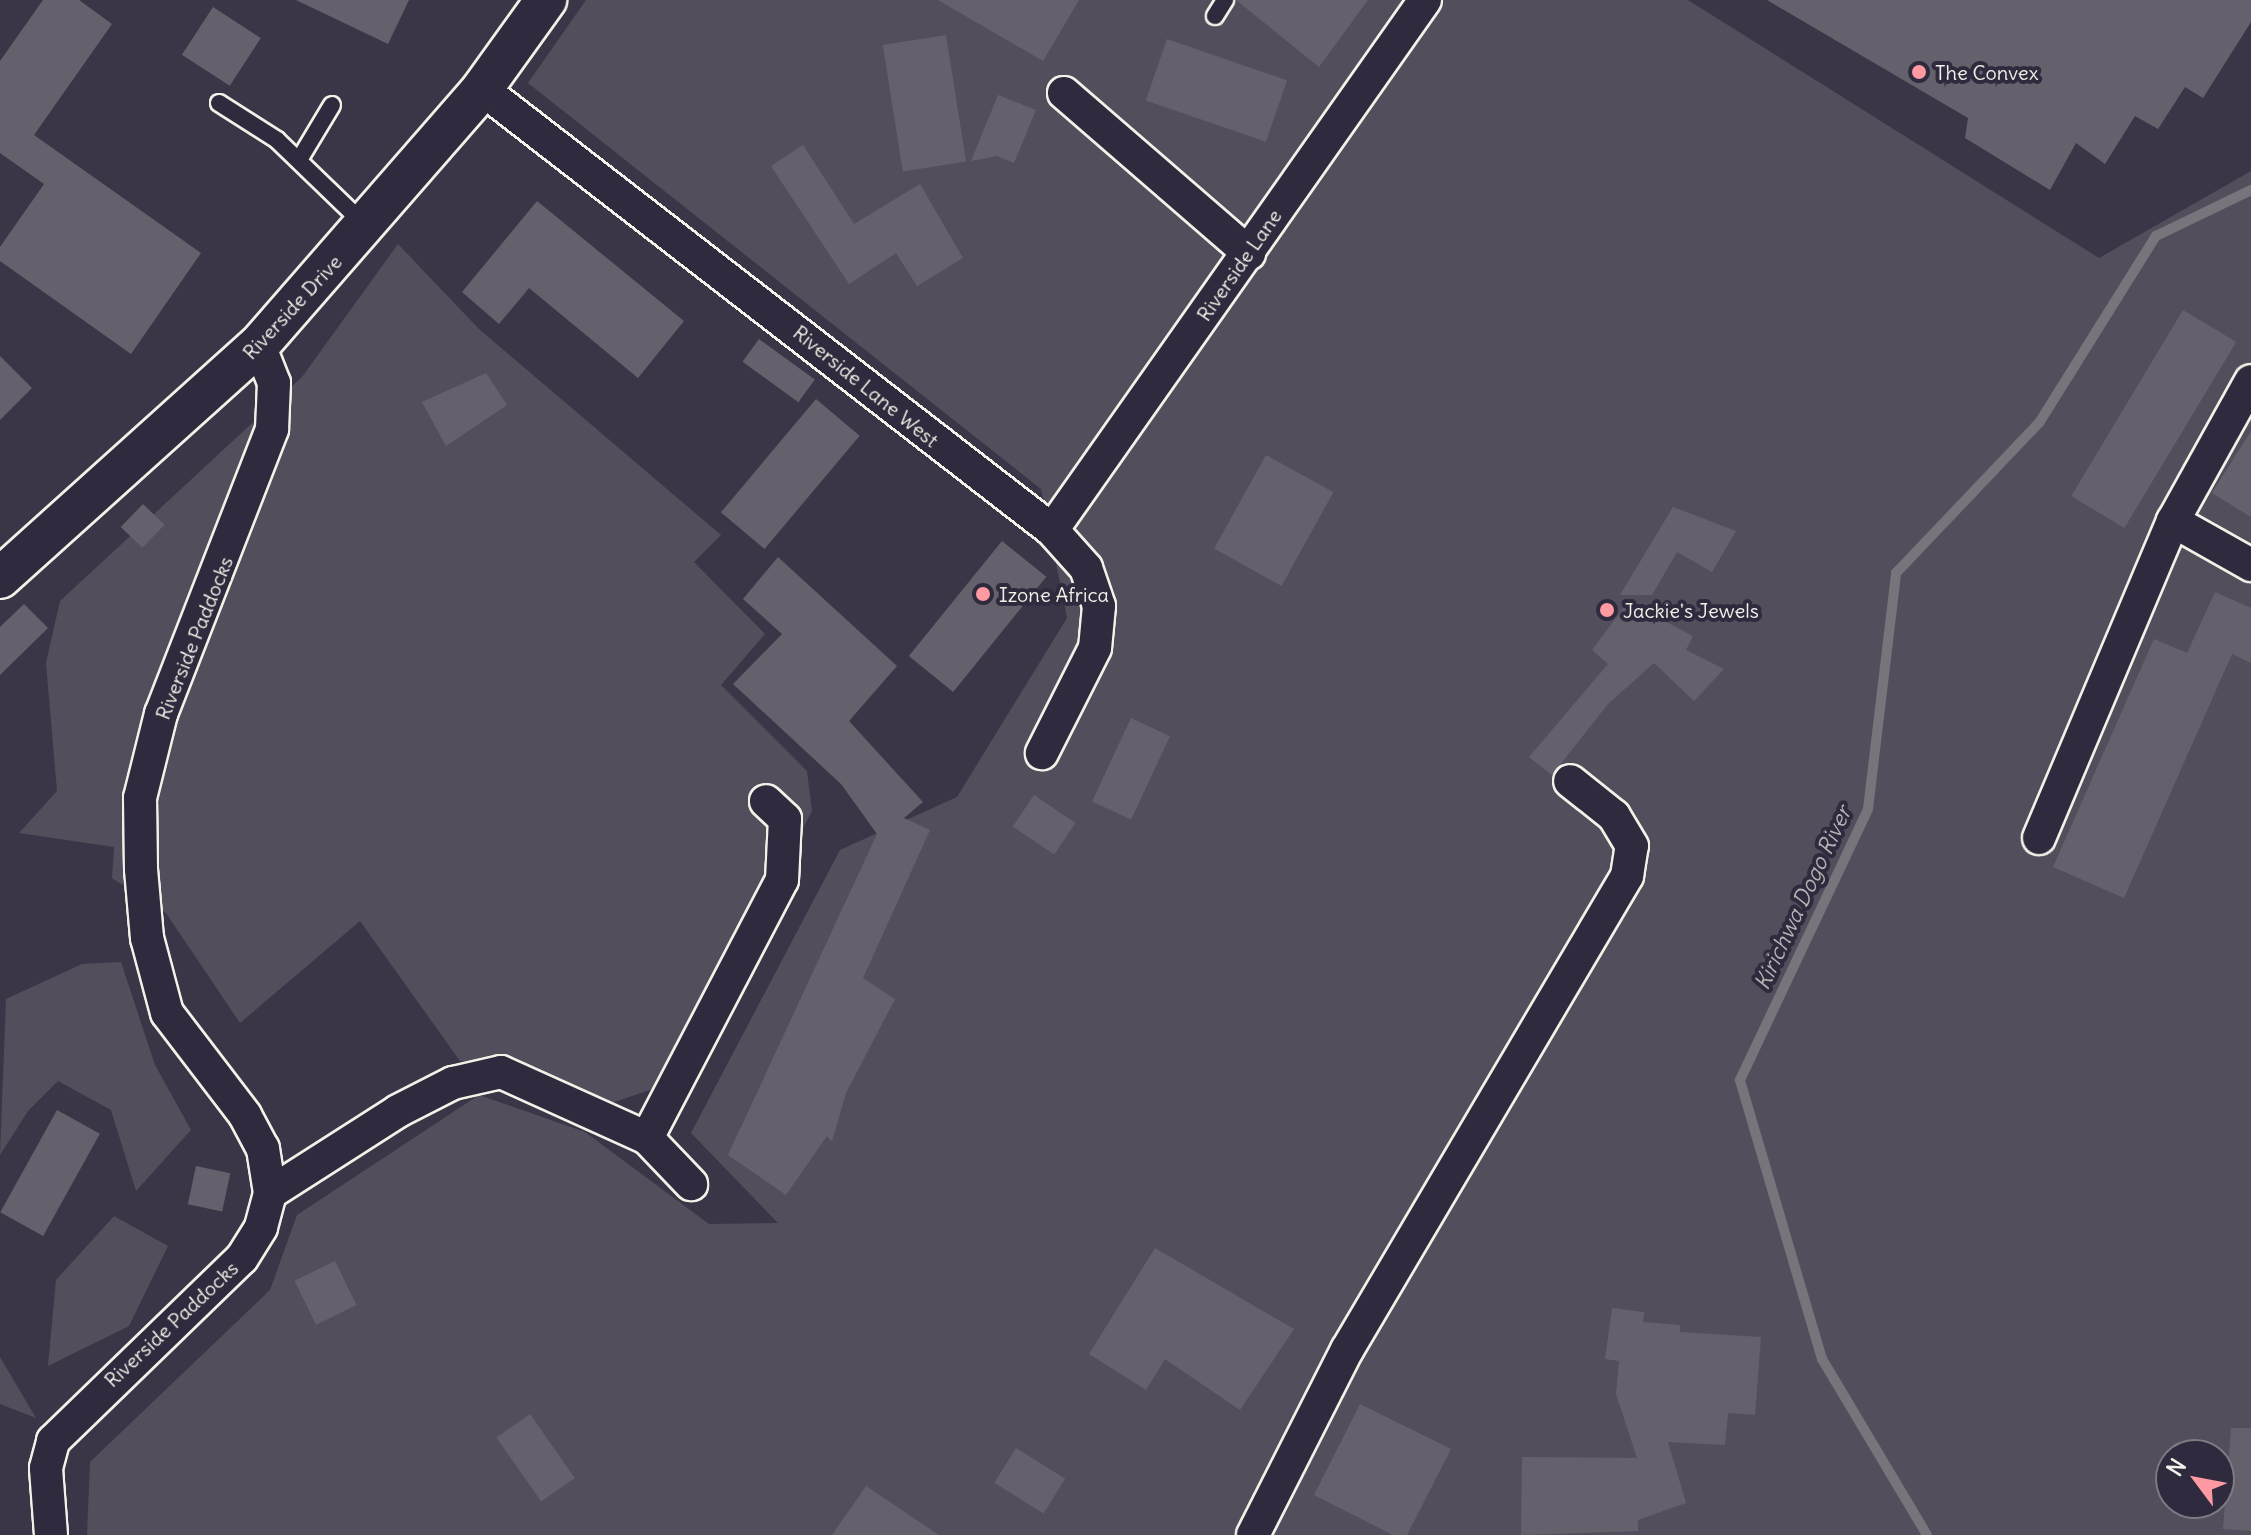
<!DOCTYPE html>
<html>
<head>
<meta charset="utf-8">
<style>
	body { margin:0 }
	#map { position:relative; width:2251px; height:1535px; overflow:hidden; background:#3b3647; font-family:Delius,sans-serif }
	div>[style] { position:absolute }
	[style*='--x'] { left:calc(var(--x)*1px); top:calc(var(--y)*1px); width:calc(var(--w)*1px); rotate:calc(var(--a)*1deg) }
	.green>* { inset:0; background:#534e5c }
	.stream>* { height:10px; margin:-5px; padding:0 5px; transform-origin:5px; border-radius:5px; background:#78747b }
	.building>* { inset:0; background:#65616c; transform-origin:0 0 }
	.roads { filter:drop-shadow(2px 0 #f4f1e8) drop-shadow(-2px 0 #f4f1e8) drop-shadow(0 2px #f4f1e8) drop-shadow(0 -2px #f4f1e8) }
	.service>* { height:16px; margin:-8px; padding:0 8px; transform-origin:8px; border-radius:8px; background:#2f2a3d }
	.minor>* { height:32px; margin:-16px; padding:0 16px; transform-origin:16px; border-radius:16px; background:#2f2a3d }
	.tertiary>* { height:40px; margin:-20px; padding:0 20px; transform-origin:20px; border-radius:20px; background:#2f2a3d }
	.dots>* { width:22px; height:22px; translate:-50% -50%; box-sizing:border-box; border:4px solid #2f2a3d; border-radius:50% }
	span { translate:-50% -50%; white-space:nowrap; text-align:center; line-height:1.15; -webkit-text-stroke:8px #2f2a3d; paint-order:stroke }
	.poi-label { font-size:20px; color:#f4f1e8 }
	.left { translate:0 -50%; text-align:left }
	.street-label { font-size:20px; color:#f4f1e8 }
	.water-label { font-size:22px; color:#b6b2b2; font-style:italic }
	.north { position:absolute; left:2155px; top:1439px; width:80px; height:80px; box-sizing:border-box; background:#2f2a3d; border:2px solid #7e7a81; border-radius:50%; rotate:302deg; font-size:22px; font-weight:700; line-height:32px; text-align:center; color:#f4f1e8 }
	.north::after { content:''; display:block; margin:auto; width:28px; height:36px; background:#ff9aa2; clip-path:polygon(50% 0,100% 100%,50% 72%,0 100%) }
</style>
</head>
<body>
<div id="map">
	<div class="green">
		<div style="clip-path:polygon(evenodd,586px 0,1688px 0,2099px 258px,2251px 171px,2251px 1535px,87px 1535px,90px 1462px,270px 1290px,297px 1215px,479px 1095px,585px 1132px,709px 1224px,778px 1223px,691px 1133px,840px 850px,957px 797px,1067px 618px,1041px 489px,528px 83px,586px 0,2171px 1455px,2219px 1455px,2219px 1503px,2171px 1503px,2171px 1455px)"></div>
		<div style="clip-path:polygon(398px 244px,480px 330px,721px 535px,694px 562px,765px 634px,721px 685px,807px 771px,812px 811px,667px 1084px,603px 1106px,510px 1062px,460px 1061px,360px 921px,240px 1023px,166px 913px,112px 878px,114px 847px,19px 833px,57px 791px,46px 663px,60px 601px,302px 377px)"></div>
		<div style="clip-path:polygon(121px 962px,155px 1065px,191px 1130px,136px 1191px,111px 1110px,58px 1081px,28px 1111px,0 1155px,6px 999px,82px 964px)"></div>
		<div style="clip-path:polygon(114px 1216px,168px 1246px,129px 1326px,48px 1366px,56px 1280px)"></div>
		<div style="clip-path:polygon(0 1357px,36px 1418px,0 1404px)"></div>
	</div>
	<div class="stream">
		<div style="--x:1927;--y:1535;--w:205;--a:-120.8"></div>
		<div style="--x:1822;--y:1359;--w:291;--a:-106.4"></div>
		<div style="--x:1740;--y:1080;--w:300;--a:-64.7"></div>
		<div style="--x:1868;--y:809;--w:238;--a:-83.2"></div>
		<div style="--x:1896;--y:573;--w:207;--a:-46.4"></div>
		<div style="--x:2039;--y:423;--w:221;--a:-58"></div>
		<div style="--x:2156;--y:236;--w:106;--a:-25.8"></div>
	</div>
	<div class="building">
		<div style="clip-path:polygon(43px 0,79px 0,112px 24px,34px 135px,201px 253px,131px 354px,0 261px,0 247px,44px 184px,0 153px,0 61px)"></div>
		<div style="clip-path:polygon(296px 0,409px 0,388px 44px)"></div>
		<div style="clip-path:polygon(938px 0,1079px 0,1043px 61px)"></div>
		<div style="clip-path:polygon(1236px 0,1368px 0,1319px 67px)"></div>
		<div style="clip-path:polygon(1767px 0,2251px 0,2251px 22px,2203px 98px,2185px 87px,2158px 129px,2135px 116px,2105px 164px,2076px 143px,2050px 190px,1965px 138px,1968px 118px)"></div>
		<div style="left:213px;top:7px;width:57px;height:57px;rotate:33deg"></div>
		<div style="left:946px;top:35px;width:128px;height:64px;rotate:81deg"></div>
		<div style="left:1167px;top:39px;width:127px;height:65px;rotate:19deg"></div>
		<div style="clip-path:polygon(998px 95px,1036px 110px,1014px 163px,997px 156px,971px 161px)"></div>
		<div style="clip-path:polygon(803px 145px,854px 224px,920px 184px,963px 258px,917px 286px,896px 253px,849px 284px,771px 166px)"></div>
		<div style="clip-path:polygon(537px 201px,684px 321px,638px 378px,529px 288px,499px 324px,462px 292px)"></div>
		<div style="left:2183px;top:310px;width:62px;height:217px;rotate:31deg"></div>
		<div style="left:759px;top:339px;width:69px;height:28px;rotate:36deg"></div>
		<div style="clip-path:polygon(0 356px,32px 388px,0 420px)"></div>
		<div style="clip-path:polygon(486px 373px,507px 405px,446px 446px,422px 402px)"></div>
		<div style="left:816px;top:399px;width:57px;height:148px;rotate:40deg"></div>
		<div style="clip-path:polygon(2251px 431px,2251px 517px,2212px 493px)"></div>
		<div style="left:1266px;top:455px;width:77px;height:107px;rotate:29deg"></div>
		<div style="left:143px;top:504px;width:30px;height:32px;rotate:44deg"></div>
		<div style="clip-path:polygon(1673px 507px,1736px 531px,1712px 572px,1677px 552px,1652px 595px,1620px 595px)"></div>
		<div style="left:1002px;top:541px;width:57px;height:148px;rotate:39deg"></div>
		<div style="clip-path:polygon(778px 557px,897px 666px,849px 721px,923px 802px,904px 818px,930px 830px,863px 978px,895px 999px,846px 1093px,832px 1141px,827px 1136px,786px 1195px,728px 1155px,877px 834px,841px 784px,733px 684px,782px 634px,743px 599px)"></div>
		<div style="clip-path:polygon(2215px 592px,2251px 608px,2251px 663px,2232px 654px,2124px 898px,2053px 867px,2154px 639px,2187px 653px)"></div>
		<div style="clip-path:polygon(1628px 602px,1693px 636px,1686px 650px,1724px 669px,1694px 701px,1654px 663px,1608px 704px,1552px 775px,1529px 757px,1608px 664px,1592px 650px)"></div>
		<div style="clip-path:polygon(24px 604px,48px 628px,0 675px,0 627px)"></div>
		<div style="left:1131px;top:718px;width:43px;height:92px;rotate:25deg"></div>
		<div style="left:1034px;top:795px;width:50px;height:38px;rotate:34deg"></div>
		<div style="left:57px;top:1110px;width:49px;height:117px;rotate:29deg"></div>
		<div style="left:196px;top:1166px;width:35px;height:39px;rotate:12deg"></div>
		<div style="clip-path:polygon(1155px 1248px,1294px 1329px,1240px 1410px,1165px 1359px,1146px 1390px,1089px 1354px)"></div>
		<div style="left:335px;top:1261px;width:49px;height:45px;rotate:64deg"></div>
		<div style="clip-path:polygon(1612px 1308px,1644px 1312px,1643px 1322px,1680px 1325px,1680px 1332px,1761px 1337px,1755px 1415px,1728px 1413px,1725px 1445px,1668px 1442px,1686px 1503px,1638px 1520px,1638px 1531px,1521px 1535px,1522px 1457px,1637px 1458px,1616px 1394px,1619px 1361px,1605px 1359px)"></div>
		<div style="clip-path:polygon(1360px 1404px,1451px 1449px,1407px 1535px,1393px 1535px,1314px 1495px)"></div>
		<div style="left:530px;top:1414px;width:78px;height:41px;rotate:55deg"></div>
		<div style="clip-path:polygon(2231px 1428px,2251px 1428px,2251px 1531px,2223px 1529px)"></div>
		<div style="left:1016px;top:1448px;width:58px;height:41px;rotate:32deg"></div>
		<div style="clip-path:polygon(866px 1486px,939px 1535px,832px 1535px)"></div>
	</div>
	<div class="roads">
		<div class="service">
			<div style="--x:1215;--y:16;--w:19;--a:-58"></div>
			<div style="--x:219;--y:103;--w:69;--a:32.5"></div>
			<div style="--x:277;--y:140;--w:122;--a:44"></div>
			<div style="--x:299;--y:160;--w:64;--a:-59"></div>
		</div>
		<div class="minor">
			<div style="--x:482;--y:89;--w:721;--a:37.73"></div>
			<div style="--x:1052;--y:530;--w:51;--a:48.2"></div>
			<div style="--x:1086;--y:568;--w:40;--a:71.1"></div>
			<div style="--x:1099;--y:606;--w:42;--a:95.4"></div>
			<div style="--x:1095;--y:648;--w:118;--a:116.8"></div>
			<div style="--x:1064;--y:93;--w:245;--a:40.9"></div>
			<div style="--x:2173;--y:521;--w:160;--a:-60.9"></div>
			<div style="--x:1052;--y:530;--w:648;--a:-54.86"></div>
			<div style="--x:2039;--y:838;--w:344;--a:-67.1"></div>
			<div style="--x:2173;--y:521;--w:90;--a:29.4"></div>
			<div style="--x:647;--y:1138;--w:291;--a:-62.4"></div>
			<div style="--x:782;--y:880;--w:61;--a:-87.2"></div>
			<div style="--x:785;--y:819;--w:26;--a:-137"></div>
			<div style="--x:270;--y:1193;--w:152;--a:-32.6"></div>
			<div style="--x:398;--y:1111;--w:62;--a:-27"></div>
			<div style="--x:453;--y:1083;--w:49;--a:-12.9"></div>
			<div style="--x:501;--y:1072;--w:160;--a:24.3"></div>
			<div style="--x:647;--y:1138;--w:64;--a:46.3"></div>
			<div style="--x:51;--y:1535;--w:67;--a:-94.3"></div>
			<div style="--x:46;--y:1468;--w:28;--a:-75"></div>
			<div style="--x:53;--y:1441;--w:263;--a:-44.1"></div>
			<div style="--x:242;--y:1258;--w:36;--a:-58"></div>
			<div style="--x:261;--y:1227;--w:35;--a:-75"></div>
			<div style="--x:270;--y:1193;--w:45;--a:-99"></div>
			<div style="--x:263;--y:1149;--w:38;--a:-118"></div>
			<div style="--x:245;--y:1115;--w:128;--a:-127.4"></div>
			<div style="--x:167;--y:1013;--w:78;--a:-104.9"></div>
			<div style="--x:147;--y:938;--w:69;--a:-95"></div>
			<div style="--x:141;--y:869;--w:71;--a:-90.8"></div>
			<div style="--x:140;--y:798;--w:87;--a:-76"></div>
			<div style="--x:161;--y:714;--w:306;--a:-68.7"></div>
			<div style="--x:272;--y:429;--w:46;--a:-87.5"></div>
			<div style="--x:274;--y:383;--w:41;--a:-111.5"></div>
			<div style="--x:1253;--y:1535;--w:208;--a:-63.1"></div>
			<div style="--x:1347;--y:1350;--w:551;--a:-59.43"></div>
			<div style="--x:1627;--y:876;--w:30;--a:-81"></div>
			<div style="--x:1632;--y:846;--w:35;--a:-121"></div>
			<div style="--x:1614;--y:816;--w:56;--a:-141.5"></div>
		</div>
		<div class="tertiary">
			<div style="--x:0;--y:578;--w:348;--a:-42"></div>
			<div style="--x:259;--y:345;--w:340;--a:-48.9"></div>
			<div style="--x:482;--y:89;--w:110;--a:-54.3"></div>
		</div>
	</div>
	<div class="dots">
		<div style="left:1919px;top:72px;background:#ff9aa2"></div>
		<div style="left:983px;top:594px;background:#ff9aa2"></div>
		<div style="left:1607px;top:610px;background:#ff9aa2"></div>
	</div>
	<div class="poi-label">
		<span class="left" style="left:1935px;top:72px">The Convex</span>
		<span class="left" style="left:999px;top:594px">Izone Africa</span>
		<span class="left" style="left:1623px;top:610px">Jackie's Jewels</span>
	</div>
	<div class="street-label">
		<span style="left:1239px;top:265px;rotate:-55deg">Riverside Lane</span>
		<span style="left:292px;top:307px;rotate:-47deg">Riverside Drive</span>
		<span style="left:866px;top:386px;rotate:39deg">Riverside Lane West</span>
		<span style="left:194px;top:638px;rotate:-68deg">Riverside Paddocks</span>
		<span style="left:171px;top:1324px;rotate:-43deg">Riverside Paddocks</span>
	</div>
	<div class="water-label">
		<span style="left:1803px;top:898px;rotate:-65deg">Kirichwa Dogo River</span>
	</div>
	<div class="north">N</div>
</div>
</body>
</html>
